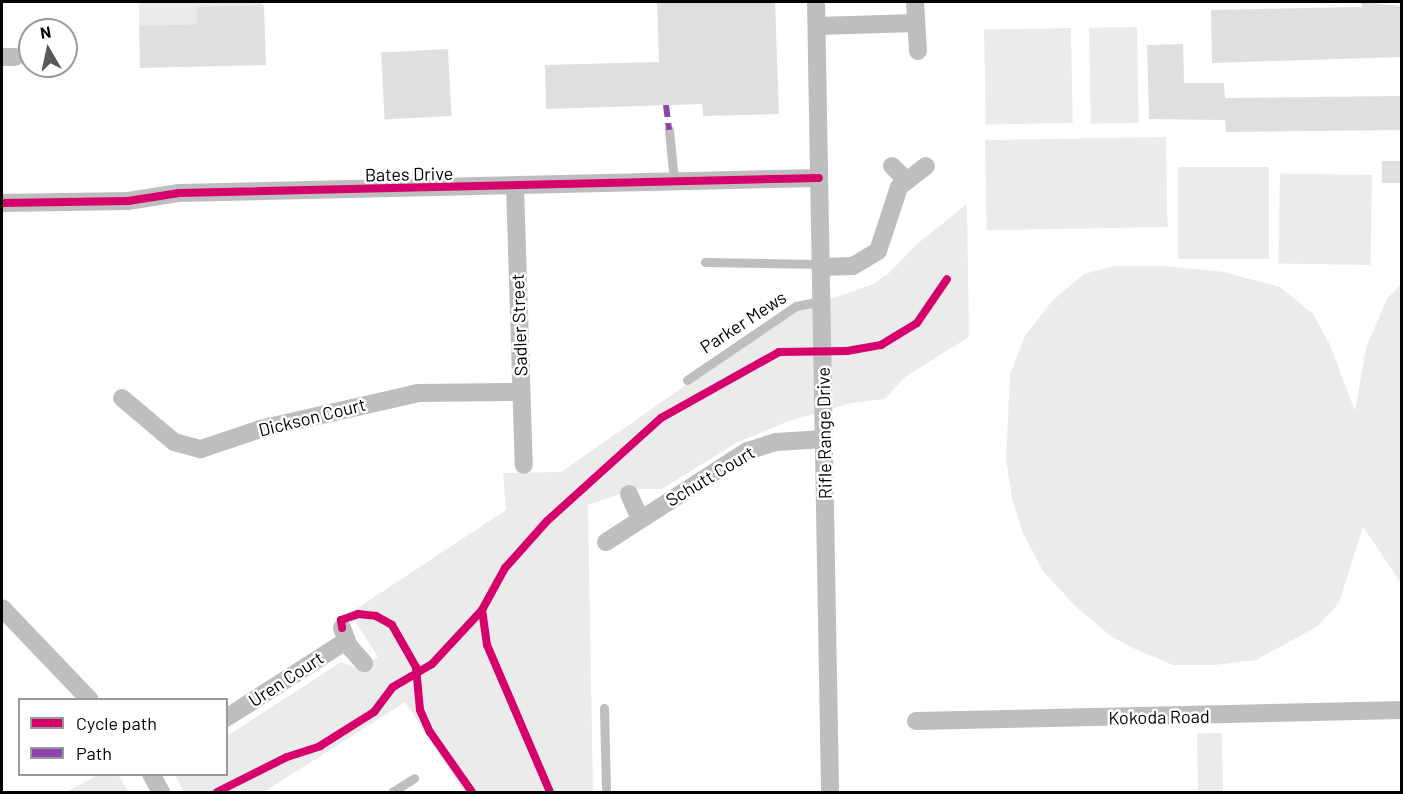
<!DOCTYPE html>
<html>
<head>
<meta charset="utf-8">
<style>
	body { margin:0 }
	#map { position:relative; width:1403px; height:794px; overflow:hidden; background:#fff; font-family:Barlow,sans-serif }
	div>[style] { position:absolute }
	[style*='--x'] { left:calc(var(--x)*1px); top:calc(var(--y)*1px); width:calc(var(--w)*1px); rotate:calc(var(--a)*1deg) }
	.green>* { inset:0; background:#ebebeb; transform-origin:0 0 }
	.building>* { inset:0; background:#dfdfdf; transform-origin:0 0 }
	.service>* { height:9px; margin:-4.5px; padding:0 4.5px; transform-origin:4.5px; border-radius:4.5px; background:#bebebe }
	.minor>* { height:18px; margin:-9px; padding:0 9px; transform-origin:9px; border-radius:9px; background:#bebebe }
	.quiet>* { height:6px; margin-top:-3px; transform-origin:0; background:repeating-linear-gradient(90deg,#8e44ad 0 12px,transparent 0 18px) }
	.cycleway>* { height:8px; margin:-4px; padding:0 4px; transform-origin:4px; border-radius:4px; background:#d6006c }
	span { translate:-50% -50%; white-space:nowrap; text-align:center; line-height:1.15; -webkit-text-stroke:5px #fff; paint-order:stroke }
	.street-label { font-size:18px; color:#000 }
	.frame { position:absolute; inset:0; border:3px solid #000; pointer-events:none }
	.legend { position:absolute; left:18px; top:698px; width:210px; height:78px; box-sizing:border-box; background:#fff; border:2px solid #999; margin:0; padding:8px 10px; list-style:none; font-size:18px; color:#000 }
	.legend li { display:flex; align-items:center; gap:12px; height:30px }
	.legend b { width:30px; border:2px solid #999 }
	.north { position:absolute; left:18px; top:18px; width:60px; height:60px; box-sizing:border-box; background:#fff; border:2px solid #999; border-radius:50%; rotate:351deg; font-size:16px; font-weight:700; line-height:24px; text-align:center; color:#000 }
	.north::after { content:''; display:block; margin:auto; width:21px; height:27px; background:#595959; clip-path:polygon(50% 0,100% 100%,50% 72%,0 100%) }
</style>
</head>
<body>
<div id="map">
	<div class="green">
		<div style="clip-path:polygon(139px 2px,262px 2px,262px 5px,197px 7px,197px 24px,139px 26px)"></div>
		<div style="left:1137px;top:27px;width:96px;height:48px;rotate:89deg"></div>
		<div style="left:1071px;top:28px;width:95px;height:87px;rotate:89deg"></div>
		<div style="left:1166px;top:137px;width:90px;height:181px;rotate:89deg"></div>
		<div style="left:1269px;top:167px;width:92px;height:91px;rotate:90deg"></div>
		<div style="left:1372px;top:175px;width:90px;height:92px;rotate:91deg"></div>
		<div style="clip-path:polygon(967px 204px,969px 337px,905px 377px,885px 399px,851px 403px,789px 421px,736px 443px,662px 489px,634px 489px,588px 505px,593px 792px,464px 792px,405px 702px,264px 792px,184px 792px,175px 775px,226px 774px,227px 736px,341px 662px,359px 669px,378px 657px,350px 613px,506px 510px,503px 473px,561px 472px,788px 314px,871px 285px,888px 274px,917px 244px)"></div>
		<div style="clip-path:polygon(1114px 266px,1164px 266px,1224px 272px,1280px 287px,1313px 314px,1330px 345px,1355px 411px,1366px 348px,1387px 299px,1401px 284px,1401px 583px,1363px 527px,1339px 603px,1318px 626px,1256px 660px,1214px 665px,1173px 665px,1135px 649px,1112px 637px,1075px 606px,1043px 571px,1023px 533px,1012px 498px,1006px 459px,1010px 375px,1025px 336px,1052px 301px,1084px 274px)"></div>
		<div style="left:1222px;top:733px;width:59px;height:25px;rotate:89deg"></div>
		<div style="clip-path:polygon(98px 775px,118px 775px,129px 792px,66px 792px)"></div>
	</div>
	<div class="building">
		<div style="clip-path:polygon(657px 2px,775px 2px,779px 114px,703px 116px,702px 104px,546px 109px,545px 65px,659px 62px)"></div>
		<div style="clip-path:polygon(1361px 2px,1401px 6px,1401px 57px,1212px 63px,1211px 10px,1362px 7px)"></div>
		<div style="clip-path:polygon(264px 5px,266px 65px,140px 68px,139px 26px,197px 24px,197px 7px)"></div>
		<div style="clip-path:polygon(1183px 44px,1184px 83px,1224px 83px,1225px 98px,1401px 96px,1401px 130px,1226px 132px,1225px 120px,1149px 119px,1147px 45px)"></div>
		<div style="left:448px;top:49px;width:67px;height:67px;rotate:87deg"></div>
		<div style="left:1401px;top:161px;width:22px;height:19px;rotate:90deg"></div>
	</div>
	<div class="service">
		<div style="--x:669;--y:130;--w:51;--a:84.4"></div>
		<div style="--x:705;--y:262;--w:115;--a:1"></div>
		<div style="--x:687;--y:380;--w:132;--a:-34.2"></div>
		<div style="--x:796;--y:306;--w:26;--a:-11"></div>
		<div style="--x:604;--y:708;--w:84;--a:88.6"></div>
		<div style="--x:392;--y:792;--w:26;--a:-32"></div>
	</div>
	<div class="minor">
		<div style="--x:816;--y:2;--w:790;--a:88.98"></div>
		<div style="--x:915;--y:2;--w:49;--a:86.5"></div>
		<div style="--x:817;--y:26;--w:99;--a:-1.7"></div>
		<div style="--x:2;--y:57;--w:13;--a:0"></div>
		<div style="--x:892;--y:166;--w:20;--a:45"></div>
		<div style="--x:515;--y:186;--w:279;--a:88.2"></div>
		<div style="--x:2;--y:203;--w:126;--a:-0.9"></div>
		<div style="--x:128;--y:201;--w:52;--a:-8.9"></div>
		<div style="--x:179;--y:193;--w:640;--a:-1.34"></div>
		<div style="--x:821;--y:267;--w:32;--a:-2"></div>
		<div style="--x:853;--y:266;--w:29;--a:-31"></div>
		<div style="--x:878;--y:251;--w:67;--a:-71.8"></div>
		<div style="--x:899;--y:187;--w:34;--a:-38"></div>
		<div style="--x:122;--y:398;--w:68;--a:40.2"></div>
		<div style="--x:174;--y:442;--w:28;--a:15"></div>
		<div style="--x:201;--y:449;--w:62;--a:-18.7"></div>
		<div style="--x:260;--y:429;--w:162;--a:-12.8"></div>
		<div style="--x:418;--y:393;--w:103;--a:-0.6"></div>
		<div style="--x:629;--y:494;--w:27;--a:66"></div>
		<div style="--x:606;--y:542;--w:168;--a:-32.8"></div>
		<div style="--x:747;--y:451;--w:30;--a:-17"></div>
		<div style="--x:776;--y:442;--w:48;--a:-3.6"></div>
		<div style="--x:2;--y:608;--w:127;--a:46.3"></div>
		<div style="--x:342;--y:628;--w:19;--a:69"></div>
		<div style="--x:349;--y:646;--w:23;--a:49"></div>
		<div style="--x:226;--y:718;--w:143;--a:-32.7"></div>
		<div style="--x:916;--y:721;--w:486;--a:-1.3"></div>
		<div style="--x:151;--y:774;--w:21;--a:61"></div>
	</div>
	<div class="quiet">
		<div style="--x:666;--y:105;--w:25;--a:83"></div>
	</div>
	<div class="cycleway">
		<div style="--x:2;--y:203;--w:126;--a:-0.9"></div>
		<div style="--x:128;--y:201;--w:52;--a:-8.9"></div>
		<div style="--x:179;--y:193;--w:640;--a:-1.34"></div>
		<div style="--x:342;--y:628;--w:8;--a:-97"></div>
		<div style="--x:341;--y:620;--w:18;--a:-19"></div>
		<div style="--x:358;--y:614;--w:18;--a:6"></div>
		<div style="--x:376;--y:616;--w:18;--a:29"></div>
		<div style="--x:392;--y:625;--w:48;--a:60.3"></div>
		<div style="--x:416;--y:667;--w:43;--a:84.7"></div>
		<div style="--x:420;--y:710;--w:24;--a:66"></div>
		<div style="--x:430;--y:732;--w:73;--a:55"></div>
		<div style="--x:217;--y:792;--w:78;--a:-26.6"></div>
		<div style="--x:287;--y:757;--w:35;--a:-18"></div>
		<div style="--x:320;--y:746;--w:64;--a:-32.2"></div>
		<div style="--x:374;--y:712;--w:31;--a:-53"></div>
		<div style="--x:393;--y:687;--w:45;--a:-30.5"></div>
		<div style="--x:432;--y:664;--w:74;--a:-47.2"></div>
		<div style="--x:550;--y:792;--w:160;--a:-113.2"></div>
		<div style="--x:487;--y:645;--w:35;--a:-98"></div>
		<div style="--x:482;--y:610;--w:48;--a:-61.3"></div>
		<div style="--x:505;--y:568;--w:63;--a:-48.2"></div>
		<div style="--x:547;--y:521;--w:154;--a:-42.1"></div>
		<div style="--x:661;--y:418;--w:135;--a:-29.2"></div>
		<div style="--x:779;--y:352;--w:68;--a:-0.8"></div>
		<div style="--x:847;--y:351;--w:35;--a:-10"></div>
		<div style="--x:881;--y:345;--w:42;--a:-31.4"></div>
		<div style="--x:917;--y:323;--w:53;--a:-55.7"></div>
	</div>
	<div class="street-label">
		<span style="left:409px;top:174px;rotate:-1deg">Bates Drive</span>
		<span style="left:743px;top:322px;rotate:-33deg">Parker Mews</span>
		<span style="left:519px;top:325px;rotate:-92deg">Sadler Street</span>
		<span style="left:312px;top:417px;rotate:-14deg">Dickson Court</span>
		<span style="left:824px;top:433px;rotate:-91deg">Rifle Range Drive</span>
		<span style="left:710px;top:476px;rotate:-31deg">Schutt Court</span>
		<span style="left:286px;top:679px;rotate:-33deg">Uren Court</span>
		<span style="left:1159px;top:717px;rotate:-1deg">Kokoda Road</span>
	</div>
	<div class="frame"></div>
	<ul class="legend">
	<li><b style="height:8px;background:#d6006c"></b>Cycle path</li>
	<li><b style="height:8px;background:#8e44ad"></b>Path</li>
	</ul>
	<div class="north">N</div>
</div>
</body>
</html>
